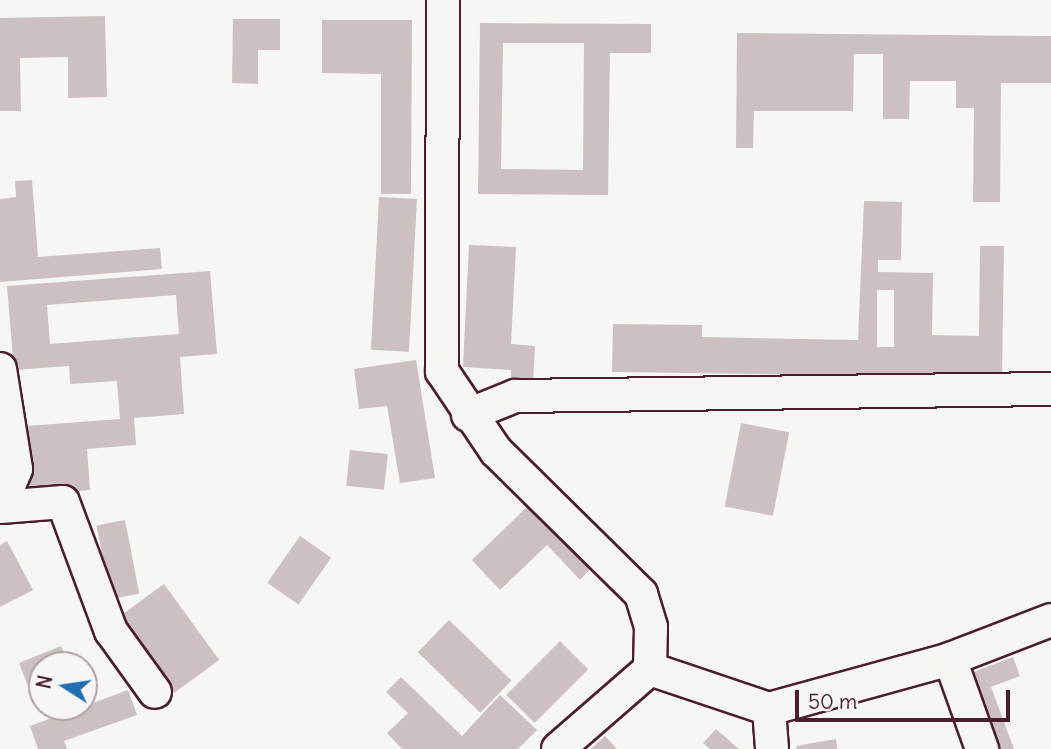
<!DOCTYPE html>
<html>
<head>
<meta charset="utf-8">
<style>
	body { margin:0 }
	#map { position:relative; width:1051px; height:749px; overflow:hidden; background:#f6f6f2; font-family:Delius,sans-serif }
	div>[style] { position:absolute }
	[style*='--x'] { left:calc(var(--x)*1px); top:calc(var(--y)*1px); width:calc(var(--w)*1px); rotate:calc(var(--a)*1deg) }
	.building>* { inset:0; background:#ccc1c0; transform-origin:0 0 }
	.roads { filter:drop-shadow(2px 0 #4a1f2b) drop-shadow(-2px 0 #4a1f2b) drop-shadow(0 2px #4a1f2b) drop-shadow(0 -2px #4a1f2b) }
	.minor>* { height:32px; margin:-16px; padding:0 16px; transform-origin:16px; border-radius:16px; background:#f6f6f2 }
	span { translate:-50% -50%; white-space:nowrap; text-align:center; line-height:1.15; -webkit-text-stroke:6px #f6f6f2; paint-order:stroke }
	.north { position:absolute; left:28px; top:651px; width:70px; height:70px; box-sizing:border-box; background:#f6f6f2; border:2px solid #b1a0a2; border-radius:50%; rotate:282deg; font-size:19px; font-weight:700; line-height:28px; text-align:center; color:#4a1f2b }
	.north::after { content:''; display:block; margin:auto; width:24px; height:32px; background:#1f6fb2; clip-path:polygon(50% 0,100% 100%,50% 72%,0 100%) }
	.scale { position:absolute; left:795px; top:690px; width:215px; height:32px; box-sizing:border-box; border:4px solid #4a1f2b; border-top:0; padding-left:9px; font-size:21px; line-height:24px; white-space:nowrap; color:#4a1f2b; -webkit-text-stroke:5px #f6f6f2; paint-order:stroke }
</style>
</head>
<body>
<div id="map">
	<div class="building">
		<div style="clip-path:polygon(105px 16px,107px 97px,68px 98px,68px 57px,20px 58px,21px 111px,0 111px,0 18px)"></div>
		<div style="clip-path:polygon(233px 19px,280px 19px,280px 50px,258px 50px,258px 84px,232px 83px)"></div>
		<div style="clip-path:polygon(322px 20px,412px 20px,411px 194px,381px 194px,381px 74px,322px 73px)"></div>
		<div style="clip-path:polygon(evenodd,480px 23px,651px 24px,651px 53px,610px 53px,608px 195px,478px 194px,480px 23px,503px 43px,584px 43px,583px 170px,501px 169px,503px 43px)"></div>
		<div style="clip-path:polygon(737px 33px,1051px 36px,1051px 83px,1001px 83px,1000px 202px,973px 202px,974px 108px,956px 108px,956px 81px,910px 81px,909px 119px,883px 119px,883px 54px,854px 54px,853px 111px,754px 111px,753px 148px,736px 148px)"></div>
		<div style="clip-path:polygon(32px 180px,38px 257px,160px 248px,162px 269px,0 282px,0 199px,16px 197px,15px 181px)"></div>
		<div style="left:379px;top:197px;width:38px;height:153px;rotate:3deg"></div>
		<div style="clip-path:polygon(evenodd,864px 201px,902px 202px,901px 260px,878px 260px,878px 272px,933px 273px,932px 335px,979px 336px,980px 246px,1004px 246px,1002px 377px,612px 372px,613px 324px,702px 325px,702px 337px,858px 340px,864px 201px,877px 290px,894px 290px,894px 347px,877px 347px,877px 290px)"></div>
		<div style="clip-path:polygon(469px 245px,516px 247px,511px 344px,535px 346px,533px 385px,511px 384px,511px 370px,463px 367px)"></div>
		<div style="clip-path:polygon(evenodd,210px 271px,217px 354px,180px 357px,184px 414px,134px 418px,136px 445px,87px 449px,90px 490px,31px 495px,26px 426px,120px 419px,117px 381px,70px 384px,69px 366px,14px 370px,7px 286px,210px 271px,176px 295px,179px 334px,50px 344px,47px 305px,176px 295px)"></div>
		<div style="clip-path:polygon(416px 360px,435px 478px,400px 483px,387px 406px,359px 409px,354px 369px)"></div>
		<div style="left:741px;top:423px;width:49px;height:85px;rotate:11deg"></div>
		<div style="left:350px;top:450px;width:38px;height:36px;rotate:6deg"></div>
		<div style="clip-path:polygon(533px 501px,594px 565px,580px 580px,547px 545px,500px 590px,472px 560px)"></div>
		<div style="left:125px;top:520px;width:75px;height:29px;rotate:79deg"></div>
		<div style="left:300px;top:536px;width:38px;height:57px;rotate:35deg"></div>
		<div style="clip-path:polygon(7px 541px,33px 590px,0 607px,0 545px)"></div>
		<div style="left:164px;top:584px;width:94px;height:56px;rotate:54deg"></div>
		<div style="left:449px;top:620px;width:87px;height:45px;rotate:44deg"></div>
		<div style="left:560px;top:641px;width:40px;height:76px;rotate:45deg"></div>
		<div style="clip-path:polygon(61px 646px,69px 665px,42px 665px,37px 709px,19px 663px)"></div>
		<div style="clip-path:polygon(1013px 657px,1020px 676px,991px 687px,1014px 749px,990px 749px,963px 676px)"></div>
		<div style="clip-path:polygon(401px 677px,462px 736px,500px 695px,537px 730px,518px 749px,402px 749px,387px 733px,408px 713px,386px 692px)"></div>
		<div style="clip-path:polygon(128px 690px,137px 715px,64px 741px,67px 749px,38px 749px,30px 726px)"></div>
		<div style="clip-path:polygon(716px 729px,739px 749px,710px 749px,703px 743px)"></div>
		<div style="clip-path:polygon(605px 736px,617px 749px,591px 749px)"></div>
		<div style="clip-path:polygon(836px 739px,837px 749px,797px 749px,796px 746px)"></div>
	</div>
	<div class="roads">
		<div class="minor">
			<div style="--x:443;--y:0;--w:371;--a:90.2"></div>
			<div style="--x:442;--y:371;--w:97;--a:56"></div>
			<div style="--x:496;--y:451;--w:204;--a:44.6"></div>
			<div style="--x:641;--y:594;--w:34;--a:73"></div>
			<div style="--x:651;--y:627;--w:42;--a:91.4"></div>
			<div style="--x:0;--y:369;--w:101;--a:80.9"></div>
			<div style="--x:16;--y:469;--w:41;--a:112.8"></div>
			<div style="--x:468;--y:415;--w:51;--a:-22"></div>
			<div style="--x:515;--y:396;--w:536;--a:-0.75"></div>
			<div style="--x:1;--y:507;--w:62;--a:-4.6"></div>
			<div style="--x:63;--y:502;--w:138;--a:69.6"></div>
			<div style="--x:111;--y:631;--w:75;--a:54.2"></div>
			<div style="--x:950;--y:659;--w:96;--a:70.4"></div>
			<div style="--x:769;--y:709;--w:40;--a:85.7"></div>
			<div style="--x:558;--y:749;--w:122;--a:-41"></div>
			<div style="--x:650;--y:669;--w:126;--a:18.6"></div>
			<div style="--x:769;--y:709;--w:188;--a:-15.4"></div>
			<div style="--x:950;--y:659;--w:108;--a:-21.1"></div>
		</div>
	</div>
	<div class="north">N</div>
	<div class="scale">50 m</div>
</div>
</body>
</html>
